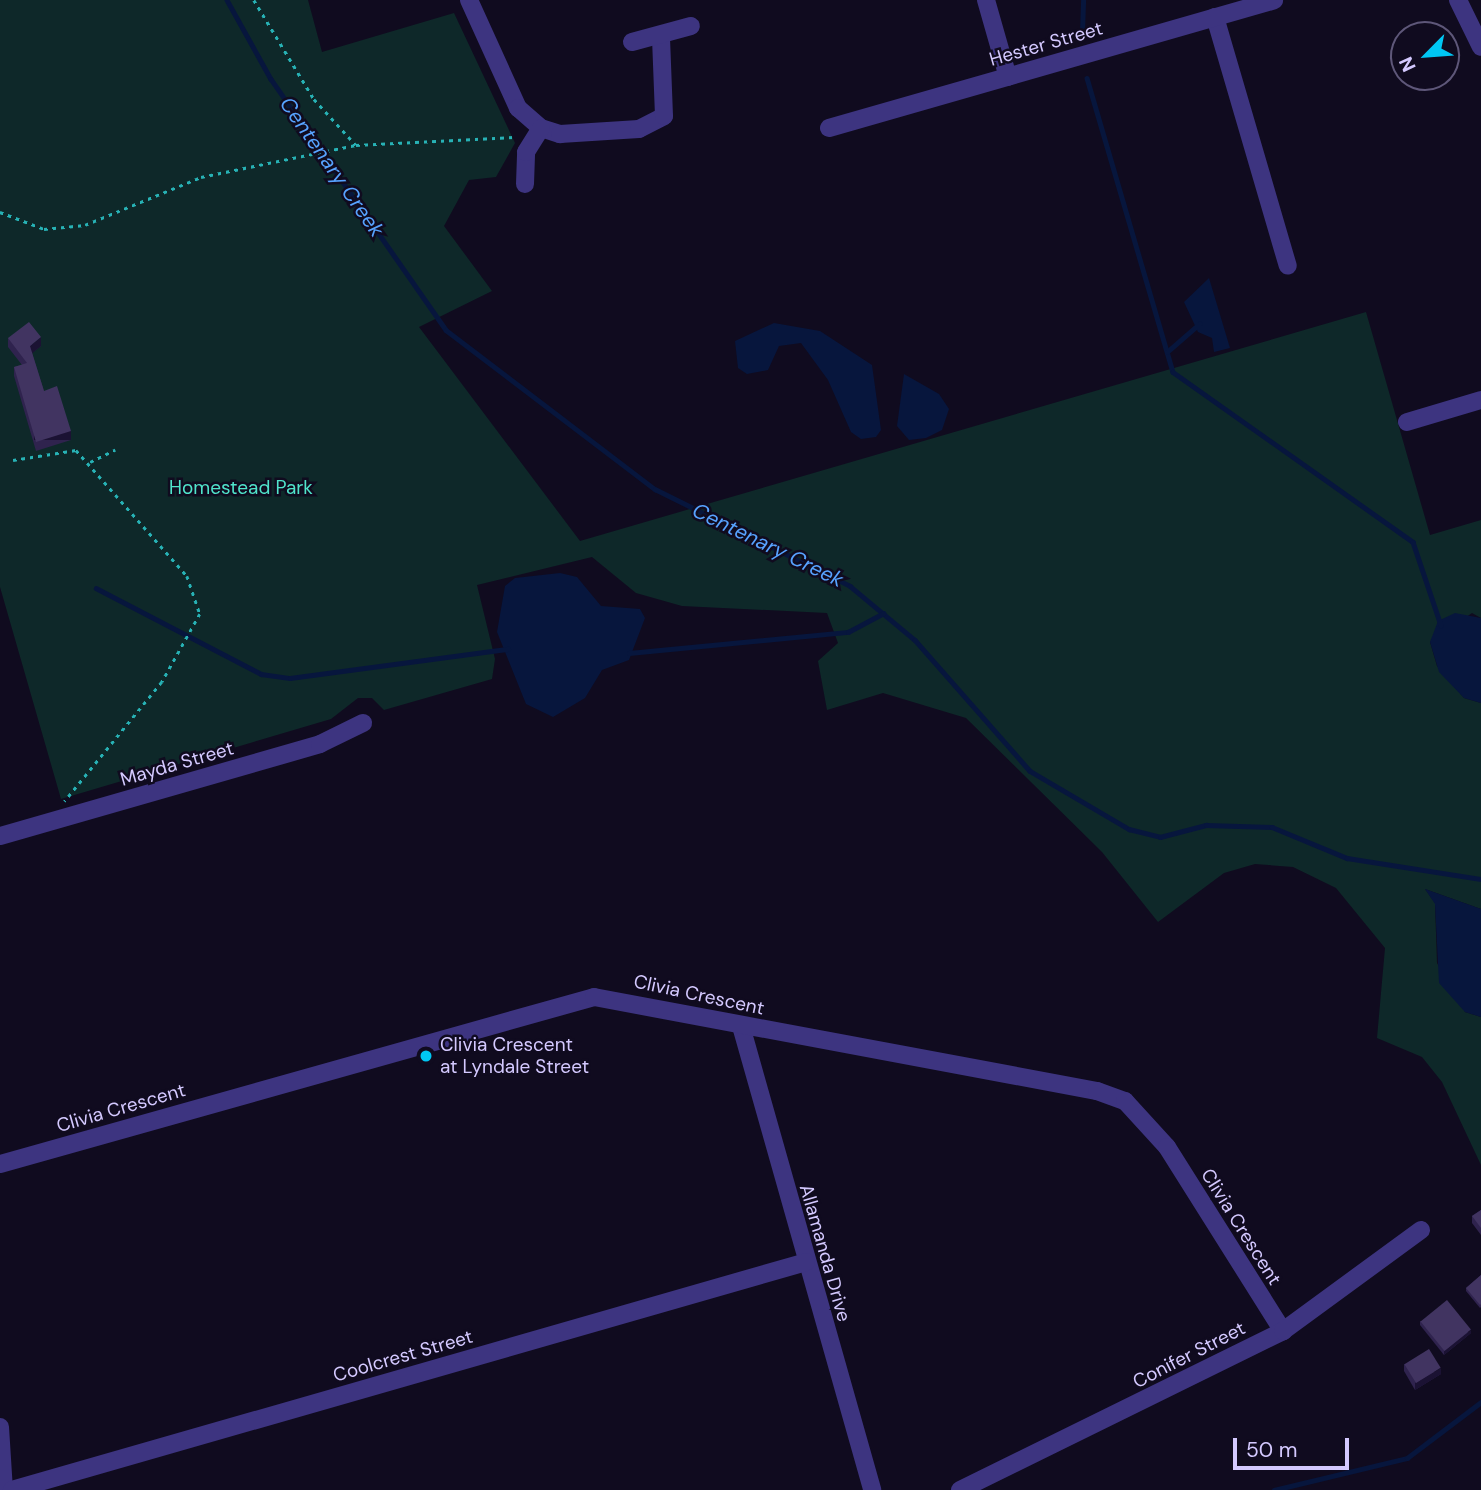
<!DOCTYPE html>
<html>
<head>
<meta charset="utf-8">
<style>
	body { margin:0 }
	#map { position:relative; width:1481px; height:1490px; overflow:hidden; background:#100b1f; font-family:"DM Sans",sans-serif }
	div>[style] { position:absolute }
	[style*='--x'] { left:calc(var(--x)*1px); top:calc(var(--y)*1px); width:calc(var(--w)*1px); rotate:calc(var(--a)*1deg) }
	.green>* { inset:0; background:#0e2829 }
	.water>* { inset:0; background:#07163d }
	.stream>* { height:4.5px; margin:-2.25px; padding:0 2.25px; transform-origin:2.25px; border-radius:2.25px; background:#07163d }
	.path>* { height:2.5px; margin-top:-1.25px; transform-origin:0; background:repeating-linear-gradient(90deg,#27b2b5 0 3.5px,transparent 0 8.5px) }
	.minor>* { height:18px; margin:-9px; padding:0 9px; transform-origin:9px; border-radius:9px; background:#3d3480 }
	.wall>* { inset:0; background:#2f234e }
	.shaded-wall>* { inset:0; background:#1b1233; transform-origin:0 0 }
	.building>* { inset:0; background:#413461; transform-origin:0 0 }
	.dots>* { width:19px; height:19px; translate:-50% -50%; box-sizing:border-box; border:4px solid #100b1f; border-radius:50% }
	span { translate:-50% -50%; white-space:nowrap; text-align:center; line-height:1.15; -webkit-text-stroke:5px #100b1f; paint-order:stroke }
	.street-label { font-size:19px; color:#d4c9ff }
	.park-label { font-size:19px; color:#50e4cb }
	.poi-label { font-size:19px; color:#d4c9ff }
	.left { translate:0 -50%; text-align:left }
	.water-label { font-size:21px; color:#57a3ff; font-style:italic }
	.north { position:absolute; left:1390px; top:21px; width:70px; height:70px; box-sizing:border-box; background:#100b1f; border:2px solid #5e5779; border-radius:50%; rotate:245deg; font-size:19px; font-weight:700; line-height:28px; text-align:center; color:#d4c9ff }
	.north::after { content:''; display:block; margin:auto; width:24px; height:32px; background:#00c7f4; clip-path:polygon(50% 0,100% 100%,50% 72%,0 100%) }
	.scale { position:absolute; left:1233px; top:1438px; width:116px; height:32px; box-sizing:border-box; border:4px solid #d4c9ff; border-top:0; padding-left:9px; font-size:21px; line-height:24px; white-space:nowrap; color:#d4c9ff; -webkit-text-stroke:5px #100b1f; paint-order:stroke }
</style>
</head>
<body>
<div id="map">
	<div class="green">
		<div style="clip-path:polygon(0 0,308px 0,322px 52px,454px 13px,515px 143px,496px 177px,469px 180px,444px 226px,492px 291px,419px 327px,580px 541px,1366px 312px,1430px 535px,1481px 520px,1481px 618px,1472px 613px,1430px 642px,1437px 666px,1464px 698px,1481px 703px,1481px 909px,1425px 889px,1435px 903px,1437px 963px,1465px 1012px,1481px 1017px,1481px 1165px,1442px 1082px,1422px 1057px,1377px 1038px,1385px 948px,1336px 888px,1293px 867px,1255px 864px,1224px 873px,1158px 922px,1102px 852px,966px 718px,883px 693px,827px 710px,818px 661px,838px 643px,827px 613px,682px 606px,636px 593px,592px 557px,477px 585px,495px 659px,492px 679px,384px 710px,372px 698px,358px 698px,331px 719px,61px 799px,0 587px)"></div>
	</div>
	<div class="water">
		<div style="clip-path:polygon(1209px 278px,1230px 348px,1214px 352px,1212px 338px,1198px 332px,1184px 302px)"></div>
		<div style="clip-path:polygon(774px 323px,820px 331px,872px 365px,881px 430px,876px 437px,861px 439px,851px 432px,828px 380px,801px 343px,779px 346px,768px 370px,747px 374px,738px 368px,735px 341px)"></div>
		<div style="clip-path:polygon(904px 374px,939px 394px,949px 409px,942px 430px,926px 438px,909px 440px,897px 426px)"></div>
		<div style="clip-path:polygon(560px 573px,577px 577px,601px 606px,640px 609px,645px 618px,629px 660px,602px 670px,585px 698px,553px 717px,526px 704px,497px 632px,505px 586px,515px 578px)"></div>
		<div style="clip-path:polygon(1455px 613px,1481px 618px,1481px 703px,1464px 698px,1439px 672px,1430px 642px,1438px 621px)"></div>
		<div style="clip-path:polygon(1425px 889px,1481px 909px,1481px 1017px,1465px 1012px,1439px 983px,1435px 904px)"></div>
	</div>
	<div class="stream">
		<div style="--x:227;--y:0;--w:90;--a:60.9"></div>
		<div style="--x:271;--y:79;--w:306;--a:55.1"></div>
		<div style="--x:446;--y:330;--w:263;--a:37.3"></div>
		<div style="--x:655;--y:489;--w:218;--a:26.4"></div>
		<div style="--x:850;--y:586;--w:85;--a:39.7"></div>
		<div style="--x:915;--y:640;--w:174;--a:48.7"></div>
		<div style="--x:1030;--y:771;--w:115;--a:30.4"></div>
		<div style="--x:1129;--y:829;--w:32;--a:14"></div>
		<div style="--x:1160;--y:837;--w:48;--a:-14.6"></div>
		<div style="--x:1206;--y:825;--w:66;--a:1.7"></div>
		<div style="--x:1272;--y:827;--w:81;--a:22.5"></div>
		<div style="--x:1347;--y:858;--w:136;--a:8.9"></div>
		<div style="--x:1082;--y:32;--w:32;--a:-88"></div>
		<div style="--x:1087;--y:78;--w:306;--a:73.7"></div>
		<div style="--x:1173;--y:372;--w:294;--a:35.3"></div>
		<div style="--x:1413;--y:542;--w:88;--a:71.4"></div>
		<div style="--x:1167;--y:352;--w:43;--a:-41.2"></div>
		<div style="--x:96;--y:588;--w:186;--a:27.5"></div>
		<div style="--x:261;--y:674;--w:29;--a:8"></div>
		<div style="--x:290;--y:678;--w:220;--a:-7.6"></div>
		<div style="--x:629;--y:653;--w:220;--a:-5.5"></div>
		<div style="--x:848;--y:632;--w:40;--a:-28"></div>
		<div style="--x:1274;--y:1490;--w:137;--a:-13.5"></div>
		<div style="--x:1407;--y:1458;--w:93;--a:-37.1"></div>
	</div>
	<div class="path">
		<div style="--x:254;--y:0;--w:116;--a:58.8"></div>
		<div style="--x:314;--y:99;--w:62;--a:47.6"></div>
		<div style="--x:356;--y:145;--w:160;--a:-2.9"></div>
		<div style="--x:0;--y:212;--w:47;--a:21.1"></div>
		<div style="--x:44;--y:229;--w:41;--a:-5.6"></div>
		<div style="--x:85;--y:225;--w:126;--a:-22.5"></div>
		<div style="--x:201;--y:177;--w:158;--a:-11.7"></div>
		<div style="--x:13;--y:460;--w:64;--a:-9"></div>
		<div style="--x:76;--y:450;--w:168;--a:48.6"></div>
		<div style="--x:187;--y:576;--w:40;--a:71.1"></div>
		<div style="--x:200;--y:614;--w:78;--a:119.2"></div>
		<div style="--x:162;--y:682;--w:154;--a:129.2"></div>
		<div style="--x:90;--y:462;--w:28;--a:-26"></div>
	</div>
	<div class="minor">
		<div style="--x:469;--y:0;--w:119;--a:65.6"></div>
		<div style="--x:518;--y:108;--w:30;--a:41"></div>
		<div style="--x:541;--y:128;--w:20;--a:18"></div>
		<div style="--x:560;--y:134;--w:79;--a:-3.6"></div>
		<div style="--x:639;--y:129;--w:28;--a:-27"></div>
		<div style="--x:664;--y:116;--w:79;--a:-92.2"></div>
		<div style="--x:986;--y:0;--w:80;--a:74.1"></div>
		<div style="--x:1458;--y:0;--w:52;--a:63.9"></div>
		<div style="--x:1215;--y:17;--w:259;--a:73.7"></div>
		<div style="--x:632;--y:42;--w:61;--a:-15.2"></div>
		<div style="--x:829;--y:128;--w:463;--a:-16"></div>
		<div style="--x:525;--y:184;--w:32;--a:-88"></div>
		<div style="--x:526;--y:152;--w:28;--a:-58"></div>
		<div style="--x:1407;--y:422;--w:77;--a:-16.6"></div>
		<div style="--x:0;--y:836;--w:333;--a:-16"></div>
		<div style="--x:320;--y:744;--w:48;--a:-26"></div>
		<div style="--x:741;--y:1026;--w:482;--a:74.2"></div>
		<div style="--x:0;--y:1164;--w:617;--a:-15.7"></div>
		<div style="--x:594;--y:997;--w:512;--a:10.59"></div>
		<div style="--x:1097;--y:1091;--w:30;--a:20"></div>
		<div style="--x:1125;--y:1101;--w:62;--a:47.6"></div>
		<div style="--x:1167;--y:1147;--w:218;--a:57.8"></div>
		<div style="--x:0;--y:1427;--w:63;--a:86.4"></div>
		<div style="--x:12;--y:1490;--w:826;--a:-16.02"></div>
		<div style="--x:960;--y:1490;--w:360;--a:-26.2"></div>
		<div style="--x:1283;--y:1331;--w:171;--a:-36.2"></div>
	</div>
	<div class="wall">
		<div style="clip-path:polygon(8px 338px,41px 346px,32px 353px,44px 391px,71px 440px,36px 451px,14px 376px,14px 367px,22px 365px,8px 347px)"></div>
		<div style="clip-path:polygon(1481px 1210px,1481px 1235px,1472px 1223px,1472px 1216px)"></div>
		<div style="clip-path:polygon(1481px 1275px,1481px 1307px,1480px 1308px,1466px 1291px,1466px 1288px)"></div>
		<div style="clip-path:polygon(1420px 1321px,1471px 1333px,1444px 1355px,1420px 1325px)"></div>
		<div style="clip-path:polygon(1404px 1364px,1441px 1374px,1415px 1390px,1404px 1371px)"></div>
	</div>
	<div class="shaded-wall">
		<div style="clip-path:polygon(41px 337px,41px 346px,30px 355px,30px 346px)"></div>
		<div style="left:71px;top:431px;width:9px;height:37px;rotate:90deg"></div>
		<div style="clip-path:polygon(1471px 1330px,1471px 1333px,1444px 1355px,1444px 1351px)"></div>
		<div style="clip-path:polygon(1441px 1368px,1441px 1374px,1415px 1390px,1415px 1383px)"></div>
	</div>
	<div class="building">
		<div style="clip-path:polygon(29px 322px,41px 337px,30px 346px,44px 391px,57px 386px,71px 431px,36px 442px,14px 367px,27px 363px,8px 338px)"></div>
		<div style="clip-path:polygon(1481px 1210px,1481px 1228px,1472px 1216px)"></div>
		<div style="clip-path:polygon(1481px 1275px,1481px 1304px,1480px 1305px,1466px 1288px)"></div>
		<div style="left:1447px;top:1300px;width:38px;height:34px;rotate:51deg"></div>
		<div style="left:1429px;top:1349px;width:22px;height:29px;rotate:58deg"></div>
	</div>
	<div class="dots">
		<div style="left:426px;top:1056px;background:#00c7f4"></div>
	</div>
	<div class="street-label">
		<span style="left:1046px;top:44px;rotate:-16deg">Hester Street</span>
		<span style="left:177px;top:764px;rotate:-16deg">Mayda Street</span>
		<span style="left:699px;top:995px;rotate:12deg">Clivia Crescent</span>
		<span style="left:121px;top:1108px;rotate:-16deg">Clivia Crescent</span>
		<span style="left:1241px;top:1227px;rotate:58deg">Clivia Crescent</span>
		<span style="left:825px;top:1253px;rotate:74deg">Allamanda Drive</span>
		<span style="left:1189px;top:1355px;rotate:-27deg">Conifer Street</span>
		<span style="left:403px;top:1356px;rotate:-16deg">Coolcrest Street</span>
	</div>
	<div class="park-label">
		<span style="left:241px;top:488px">Homestead Park</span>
	</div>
	<div class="poi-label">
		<span class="left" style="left:440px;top:1056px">Clivia Crescent<br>at Lyndale Street</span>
	</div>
	<div class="water-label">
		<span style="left:332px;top:167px;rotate:55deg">Centenary Creek</span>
		<span style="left:768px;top:545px;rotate:26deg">Centenary Creek</span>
	</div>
	<div class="north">N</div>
	<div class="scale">50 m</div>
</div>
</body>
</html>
